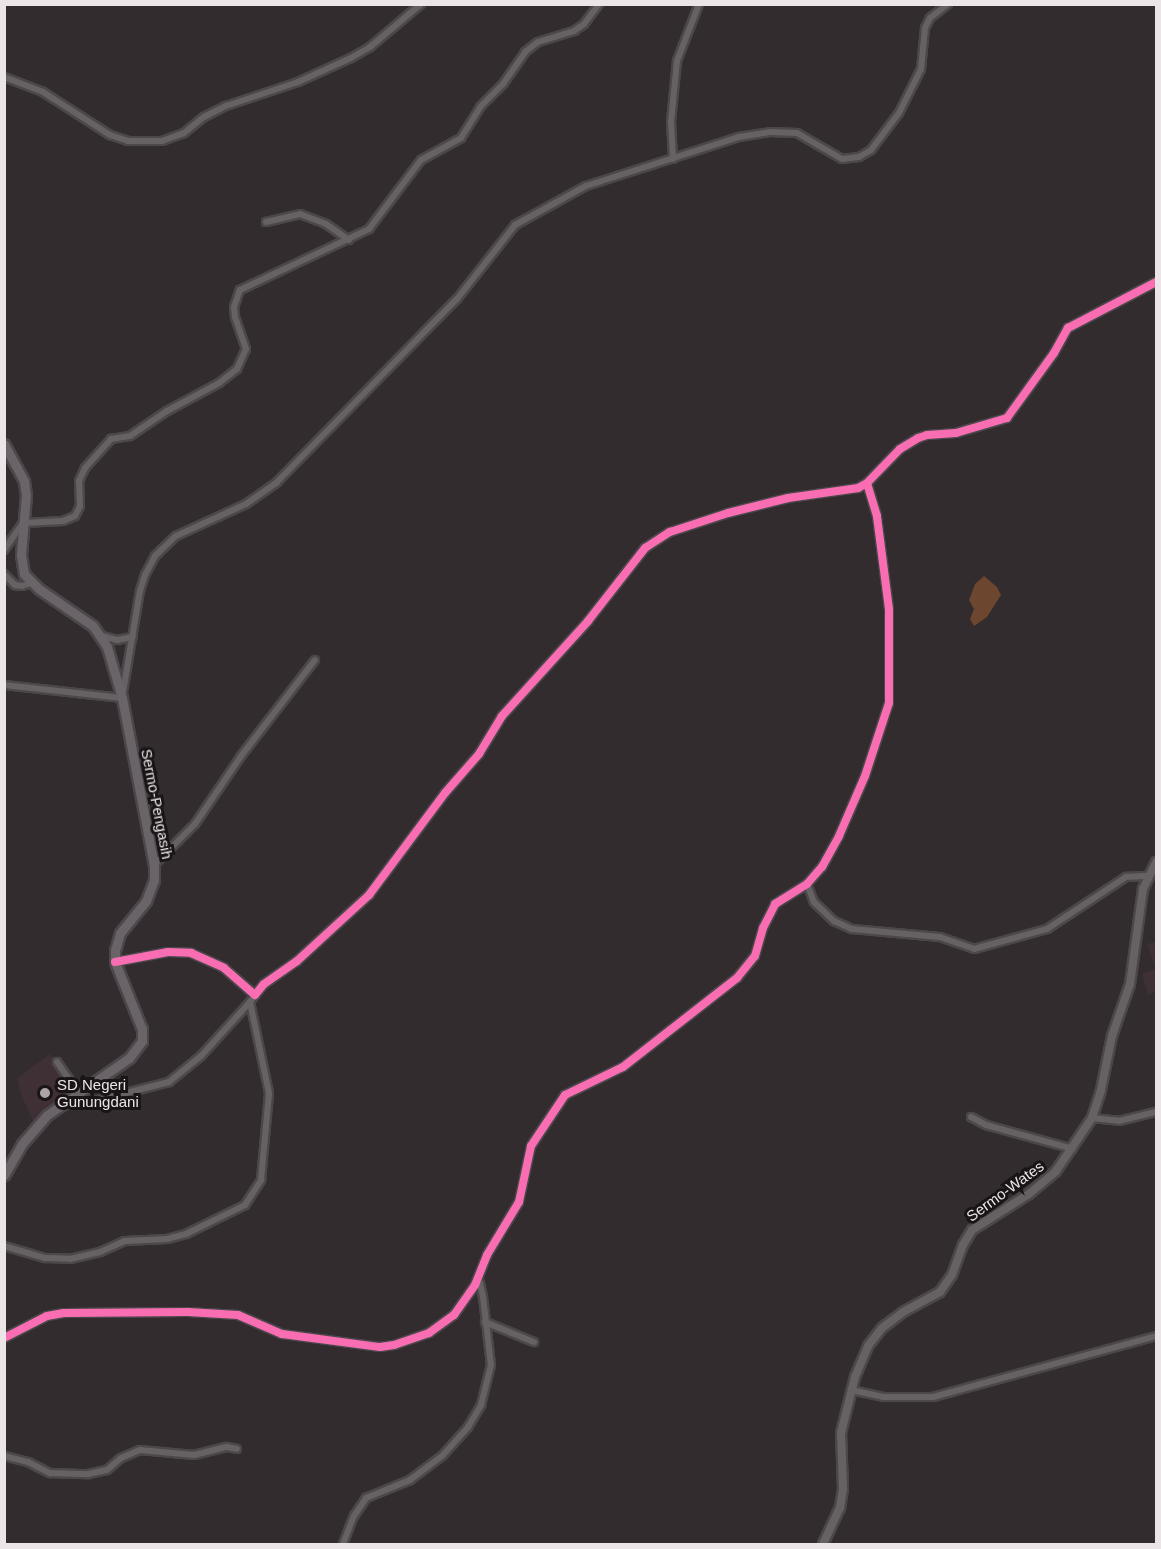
<!DOCTYPE html>
<html>
<head>
<meta charset="utf-8">
<style>
	body { margin:0 }
	#map { position:relative; width:1161px; height:1549px; overflow:hidden; background:#322c2f; font-family:Helvetica,sans-serif }
	div>[style] { position:absolute }
	[style*='--x'] { left:calc(var(--x)*1px); top:calc(var(--y)*1px); width:calc(var(--w)*1px); rotate:calc(var(--a)*1deg) }
	.built>* { inset:0; background:#3f3035 }
	.green>* { inset:0; background:#6c462e }
	.roads { filter:drop-shadow(2px 0 #4c474a) drop-shadow(-2px 0 #4c474a) drop-shadow(0 2px #4c474a) drop-shadow(0 -2px #4c474a) }
	.street>* { height:6px; margin:-3px; padding:0 3px; transform-origin:3px; border-radius:3px; background:#666264 }
	.secondary>* { height:8px; margin:-4px; padding:0 4px; transform-origin:4px; border-radius:4px; background:#666264 }
	.primary>* { height:9px; margin:-4.5px; padding:0 4.5px; transform-origin:4.5px; border-radius:4.5px; background:#6a6368 }
	.cycleway>* { height:8px; margin:-4px; padding:0 4px; transform-origin:4px; border-radius:4px; background:#f96db3 }
	.dots>* { width:16px; height:16px; translate:-50% -50%; box-sizing:border-box; border:3px solid #191416; border-radius:50% }
	span { translate:-50% -50%; white-space:nowrap; text-align:center; line-height:1.15; -webkit-text-stroke:6px #191416; paint-order:stroke }
	.street-label { font-size:15px; color:#ece5e8 }
	.poi-label { font-size:15px; color:#ece5e8 }
	.left { translate:0 -50%; text-align:left }
	.frame { position:absolute; inset:0; border:6px solid #ece5e8; pointer-events:none }
</style>
</head>
<body>
<div id="map">
	<div class="built">
		<div style="clip-path:polygon(1156px 942px,1156px 991px,1148px 995px,1142px 974px,1156px 969px,1147px 944px)"></div>
		<div style="clip-path:polygon(50px 1054px,75px 1089px,35px 1125px,22px 1097px,17px 1078px)"></div>
	</div>
	<div class="green">
		<div style="clip-path:polygon(984px 576px,997px 587px,1001px 595px,987px 617px,974px 626px,970px 619px,974px 609px,969px 600px,975px 584px)"></div>
	</div>
	<div class="roads">
		<div class="street">
			<div style="--x:4;--y:77;--w:42;--a:21"></div>
			<div style="--x:43;--y:92;--w:80;--a:32.7"></div>
			<div style="--x:110;--y:135;--w:19;--a:18"></div>
			<div style="--x:128;--y:141;--w:34;--a:0"></div>
			<div style="--x:162;--y:141;--w:23;--a:-20"></div>
			<div style="--x:184;--y:133;--w:26;--a:-39"></div>
			<div style="--x:204;--y:117;--w:25;--a:-27"></div>
			<div style="--x:226;--y:106;--w:76;--a:-18.4"></div>
			<div style="--x:298;--y:82;--w:58;--a:-24.4"></div>
			<div style="--x:351;--y:58;--w:22;--a:-30"></div>
			<div style="--x:370;--y:47;--w:67;--a:-40.1"></div>
			<div style="--x:673;--y:159;--w:37;--a:-93"></div>
			<div style="--x:671;--y:122;--w:61;--a:-84.4"></div>
			<div style="--x:677;--y:61;--w:61;--a:-68.9"></div>
			<div style="--x:266;--y:222;--w:35;--a:-13"></div>
			<div style="--x:300;--y:214;--w:28;--a:21"></div>
			<div style="--x:326;--y:224;--w:28;--a:35"></div>
			<div style="--x:4;--y:550;--w:33;--a:-55"></div>
			<div style="--x:23;--y:523;--w:40;--a:-2.9"></div>
			<div style="--x:63;--y:521;--w:13;--a:-23"></div>
			<div style="--x:75;--y:516;--w:11;--a:-63"></div>
			<div style="--x:80;--y:506;--w:25;--a:-92"></div>
			<div style="--x:79;--y:481;--w:14;--a:-65"></div>
			<div style="--x:85;--y:468;--w:39;--a:-48"></div>
			<div style="--x:111;--y:439;--w:19;--a:-9"></div>
			<div style="--x:130;--y:436;--w:45;--a:-34"></div>
			<div style="--x:167;--y:411;--w:59;--a:-28.3"></div>
			<div style="--x:219;--y:383;--w:23;--a:-38"></div>
			<div style="--x:237;--y:369;--w:22;--a:-66"></div>
			<div style="--x:246;--y:349;--w:34;--a:-109"></div>
			<div style="--x:235;--y:317;--w:10;--a:-96"></div>
			<div style="--x:234;--y:307;--w:18;--a:-71"></div>
			<div style="--x:240;--y:290;--w:143;--a:-25.3"></div>
			<div style="--x:369;--y:229;--w:86;--a:-53"></div>
			<div style="--x:421;--y:160;--w:46;--a:-28.8"></div>
			<div style="--x:461;--y:138;--w:36;--a:-58"></div>
			<div style="--x:480;--y:107;--w:33;--a:-45"></div>
			<div style="--x:503;--y:84;--w:39;--a:-55"></div>
			<div style="--x:525;--y:52;--w:16;--a:-38"></div>
			<div style="--x:538;--y:42;--w:38;--a:-17"></div>
			<div style="--x:574;--y:31;--w:12;--a:-35"></div>
			<div style="--x:584;--y:24;--w:25;--a:-53"></div>
			<div style="--x:4;--y:574;--w:16;--a:45"></div>
			<div style="--x:15;--y:585;--w:7;--a:8"></div>
			<div style="--x:22;--y:586;--w:9;--a:-18"></div>
			<div style="--x:102;--y:636;--w:16;--a:15"></div>
			<div style="--x:117;--y:640;--w:16;--a:-11"></div>
			<div style="--x:4;--y:685;--w:119;--a:6.3"></div>
			<div style="--x:122;--y:698;--w:109;--a:-80.5"></div>
			<div style="--x:140;--y:591;--w:17;--a:-73"></div>
			<div style="--x:145;--y:575;--w:21;--a:-62"></div>
			<div style="--x:155;--y:556;--w:29;--a:-44"></div>
			<div style="--x:176;--y:536;--w:77;--a:-24.6"></div>
			<div style="--x:246;--y:504;--w:38;--a:-35"></div>
			<div style="--x:277;--y:482;--w:257;--a:-45.5"></div>
			<div style="--x:457;--y:299;--w:94;--a:-51.9"></div>
			<div style="--x:515;--y:225;--w:81;--a:-28.8"></div>
			<div style="--x:586;--y:186;--w:161;--a:-17.8"></div>
			<div style="--x:739;--y:137;--w:31;--a:-9"></div>
			<div style="--x:770;--y:132;--w:27;--a:2"></div>
			<div style="--x:797;--y:133;--w:52;--a:30"></div>
			<div style="--x:842;--y:159;--w:17;--a:-7"></div>
			<div style="--x:859;--y:157;--w:14;--a:-30"></div>
			<div style="--x:871;--y:150;--w:46;--a:-52.9"></div>
			<div style="--x:899;--y:113;--w:49;--a:-63.4"></div>
			<div style="--x:921;--y:69;--w:41;--a:-84.4"></div>
			<div style="--x:925;--y:28;--w:11;--a:-63"></div>
			<div style="--x:930;--y:18;--w:23;--a:-38"></div>
			<div style="--x:154;--y:865;--w:58;--a:-45"></div>
			<div style="--x:195;--y:824;--w:82;--a:-55.9"></div>
			<div style="--x:241;--y:756;--w:121;--a:-52.4"></div>
			<div style="--x:807;--y:884;--w:19;--a:69"></div>
			<div style="--x:814;--y:902;--w:28;--a:44"></div>
			<div style="--x:834;--y:921;--w:20;--a:24"></div>
			<div style="--x:852;--y:929;--w:88;--a:5.2"></div>
			<div style="--x:940;--y:937;--w:36;--a:19"></div>
			<div style="--x:974;--y:949;--w:76;--a:-15.3"></div>
			<div style="--x:1047;--y:929;--w:95;--a:-33.4"></div>
			<div style="--x:1126;--y:877;--w:22;--a:-3"></div>
			<div style="--x:115;--y:962;--w:54;--a:-10.7"></div>
			<div style="--x:168;--y:952;--w:23;--a:2"></div>
			<div style="--x:191;--y:953;--w:36;--a:24"></div>
			<div style="--x:224;--y:968;--w:41;--a:41.1"></div>
			<div style="--x:255;--y:995;--w:14;--a:-51"></div>
			<div style="--x:264;--y:984;--w:40;--a:-34.9"></div>
			<div style="--x:297;--y:961;--w:98;--a:-42.5"></div>
			<div style="--x:369;--y:895;--w:127;--a:-53.3"></div>
			<div style="--x:445;--y:793;--w:52;--a:-48.9"></div>
			<div style="--x:479;--y:754;--w:44;--a:-58.8"></div>
			<div style="--x:502;--y:716;--w:128;--a:-47.8"></div>
			<div style="--x:588;--y:621;--w:93;--a:-52"></div>
			<div style="--x:645;--y:548;--w:30;--a:-33"></div>
			<div style="--x:670;--y:532;--w:61;--a:-18.1"></div>
			<div style="--x:728;--y:513;--w:62;--a:-14"></div>
			<div style="--x:788;--y:498;--w:71;--a:-8.1"></div>
			<div style="--x:858;--y:488;--w:10;--a:-29"></div>
			<div style="--x:867;--y:483;--w:47;--a:-45.9"></div>
			<div style="--x:900;--y:449;--w:21;--a:-31"></div>
			<div style="--x:918;--y:438;--w:9;--a:-18"></div>
			<div style="--x:927;--y:435;--w:29;--a:-4"></div>
			<div style="--x:956;--y:433;--w:53;--a:-16.4"></div>
			<div style="--x:1007;--y:418;--w:80;--a:-54.1"></div>
			<div style="--x:1054;--y:353;--w:29;--a:-61"></div>
			<div style="--x:1068;--y:328;--w:99;--a:-27.6"></div>
			<div style="--x:57;--y:1062;--w:37;--a:55"></div>
			<div style="--x:63;--y:1103;--w:16;--a:7"></div>
			<div style="--x:79;--y:1105;--w:93;--a:-14.3"></div>
			<div style="--x:169;--y:1082;--w:41;--a:-39.1"></div>
			<div style="--x:201;--y:1056;--w:73;--a:-47.8"></div>
			<div style="--x:971;--y:1117;--w:17;--a:28"></div>
			<div style="--x:986;--y:1125;--w:90;--a:15.4"></div>
			<div style="--x:1092;--y:1118;--w:27;--a:6"></div>
			<div style="--x:1119;--y:1121;--w:38;--a:-14"></div>
			<div style="--x:4;--y:1246;--w:43;--a:16.3"></div>
			<div style="--x:45;--y:1258;--w:25;--a:2"></div>
			<div style="--x:70;--y:1259;--w:31;--a:-13"></div>
			<div style="--x:100;--y:1252;--w:27;--a:-24"></div>
			<div style="--x:125;--y:1241;--w:42;--a:-2.7"></div>
			<div style="--x:167;--y:1239;--w:20;--a:-15"></div>
			<div style="--x:186;--y:1234;--w:66;--a:-26.2"></div>
			<div style="--x:245;--y:1205;--w:30;--a:-57"></div>
			<div style="--x:261;--y:1180;--w:87;--a:-84.7"></div>
			<div style="--x:269;--y:1093;--w:93;--a:-101.8"></div>
			<div style="--x:250;--y:1002;--w:9;--a:-54"></div>
			<div style="--x:485;--y:1322;--w:53;--a:22.2"></div>
			<div style="--x:4;--y:1338;--w:48;--a:-27.1"></div>
			<div style="--x:47;--y:1316;--w:17;--a:-10"></div>
			<div style="--x:64;--y:1313;--w:124;--a:-0.5"></div>
			<div style="--x:188;--y:1312;--w:50;--a:3.4"></div>
			<div style="--x:238;--y:1315;--w:48;--a:23.4"></div>
			<div style="--x:282;--y:1334;--w:99;--a:7.6"></div>
			<div style="--x:380;--y:1347;--w:14;--a:-8"></div>
			<div style="--x:394;--y:1345;--w:37;--a:-19"></div>
			<div style="--x:429;--y:1333;--w:31;--a:-36"></div>
			<div style="--x:454;--y:1315;--w:37;--a:-55"></div>
			<div style="--x:475;--y:1285;--w:32;--a:-68"></div>
			<div style="--x:487;--y:1255;--w:62;--a:-58.9"></div>
			<div style="--x:519;--y:1202;--w:57;--a:-77.9"></div>
			<div style="--x:531;--y:1146;--w:61;--a:-56.3"></div>
			<div style="--x:565;--y:1095;--w:64;--a:-25.8"></div>
			<div style="--x:623;--y:1067;--w:145;--a:-38"></div>
			<div style="--x:737;--y:978;--w:28;--a:-51"></div>
			<div style="--x:755;--y:956;--w:29;--a:-74"></div>
			<div style="--x:763;--y:928;--w:27;--a:-63"></div>
			<div style="--x:775;--y:904;--w:38;--a:-32"></div>
			<div style="--x:807;--y:884;--w:23;--a:-49"></div>
			<div style="--x:822;--y:867;--w:35;--a:-61"></div>
			<div style="--x:839;--y:836;--w:65;--a:-66.6"></div>
			<div style="--x:865;--y:776;--w:77;--a:-71.8"></div>
			<div style="--x:889;--y:703;--w:94;--a:-90"></div>
			<div style="--x:889;--y:609;--w:94;--a:-97.4"></div>
			<div style="--x:877;--y:516;--w:34;--a:-107"></div>
			<div style="--x:851;--y:1390;--w:33;--a:12"></div>
			<div style="--x:883;--y:1397;--w:50;--a:0"></div>
			<div style="--x:933;--y:1397;--w:231;--a:-15.3"></div>
			<div style="--x:4;--y:1456;--w:25;--a:14"></div>
			<div style="--x:28;--y:1462;--w:25;--a:27"></div>
			<div style="--x:50;--y:1473;--w:38;--a:2"></div>
			<div style="--x:88;--y:1474;--w:19;--a:-12"></div>
			<div style="--x:107;--y:1470;--w:18;--a:-41"></div>
			<div style="--x:121;--y:1458;--w:21;--a:-23"></div>
			<div style="--x:140;--y:1450;--w:54;--a:5.3"></div>
			<div style="--x:194;--y:1455;--w:34;--a:-14"></div>
			<div style="--x:227;--y:1447;--w:10;--a:11"></div>
			<div style="--x:343;--y:1544;--w:30;--a:-69"></div>
			<div style="--x:354;--y:1516;--w:22;--a:-56"></div>
			<div style="--x:366;--y:1498;--w:48;--a:-22.2"></div>
			<div style="--x:410;--y:1480;--w:41;--a:-37.1"></div>
			<div style="--x:443;--y:1455;--w:38;--a:-48"></div>
			<div style="--x:468;--y:1427;--w:26;--a:-59"></div>
			<div style="--x:481;--y:1405;--w:41;--a:-76"></div>
			<div style="--x:491;--y:1365;--w:68;--a:-96.7"></div>
			<div style="--x:483;--y:1297;--w:14;--a:-102"></div>
			<div style="--x:480;--y:1283;--w:5;--a:158"></div>
		</div>
		<div class="secondary">
			<div style="--x:823;--y:1544;--w:40;--a:-65"></div>
			<div style="--x:840;--y:1508;--w:19;--a:-81"></div>
			<div style="--x:843;--y:1489;--w:56;--a:-92"></div>
			<div style="--x:841;--y:1433;--w:58;--a:-76"></div>
			<div style="--x:855;--y:1377;--w:34;--a:-67"></div>
			<div style="--x:868;--y:1346;--w:23;--a:-52"></div>
			<div style="--x:882;--y:1328;--w:26;--a:-37"></div>
			<div style="--x:903;--y:1312;--w:42;--a:-28.4"></div>
			<div style="--x:940;--y:1292;--w:21;--a:-55"></div>
			<div style="--x:952;--y:1275;--w:32;--a:-70"></div>
			<div style="--x:963;--y:1245;--w:17;--a:-59"></div>
			<div style="--x:972;--y:1230;--w:67;--a:-32.3"></div>
			<div style="--x:1029;--y:1194;--w:35;--a:-40"></div>
			<div style="--x:1056;--y:1171;--w:64;--a:-55.8"></div>
			<div style="--x:1092;--y:1118;--w:29;--a:-72"></div>
			<div style="--x:1101;--y:1090;--w:55;--a:-78.5"></div>
			<div style="--x:1112;--y:1036;--w:55;--a:-70.9"></div>
			<div style="--x:1130;--y:984;--w:96;--a:-82.2"></div>
			<div style="--x:1143;--y:889;--w:30;--a:-64"></div>
		</div>
		<div class="primary">
			<div style="--x:4;--y:444;--w:42;--a:61.6"></div>
			<div style="--x:24;--y:481;--w:14;--a:82"></div>
			<div style="--x:26;--y:495;--w:60;--a:94.8"></div>
			<div style="--x:21;--y:555;--w:19;--a:81"></div>
			<div style="--x:24;--y:574;--w:21;--a:45"></div>
			<div style="--x:39;--y:589;--w:65;--a:34.4"></div>
			<div style="--x:93;--y:626;--w:25;--a:56"></div>
			<div style="--x:107;--y:647;--w:53;--a:73.6"></div>
			<div style="--x:122;--y:698;--w:170;--a:79.2"></div>
			<div style="--x:154;--y:865;--w:15;--a:90"></div>
			<div style="--x:154;--y:880;--w:22;--a:111"></div>
			<div style="--x:146;--y:901;--w:41;--a:129.1"></div>
			<div style="--x:120;--y:933;--w:18;--a:106"></div>
			<div style="--x:115;--y:950;--w:12;--a:90"></div>
			<div style="--x:115;--y:962;--w:72;--a:68.1"></div>
			<div style="--x:142;--y:1029;--w:12;--a:90"></div>
			<div style="--x:142;--y:1041;--w:21;--a:127"></div>
			<div style="--x:129;--y:1058;--w:100;--a:145.2"></div>
			<div style="--x:47;--y:1115;--w:38;--a:131"></div>
			<div style="--x:22;--y:1144;--w:36;--a:120"></div>
		</div>
	</div>
	<div class="cycleway">
		<div style="--x:115;--y:962;--w:54;--a:-10.7"></div>
		<div style="--x:168;--y:952;--w:23;--a:2"></div>
		<div style="--x:191;--y:953;--w:36;--a:24"></div>
		<div style="--x:224;--y:968;--w:41;--a:41.1"></div>
		<div style="--x:255;--y:995;--w:14;--a:-51"></div>
		<div style="--x:264;--y:984;--w:40;--a:-34.9"></div>
		<div style="--x:297;--y:961;--w:98;--a:-42.5"></div>
		<div style="--x:369;--y:895;--w:127;--a:-53.3"></div>
		<div style="--x:445;--y:793;--w:52;--a:-48.9"></div>
		<div style="--x:479;--y:754;--w:44;--a:-58.8"></div>
		<div style="--x:502;--y:716;--w:128;--a:-47.8"></div>
		<div style="--x:588;--y:621;--w:93;--a:-52"></div>
		<div style="--x:645;--y:548;--w:30;--a:-33"></div>
		<div style="--x:670;--y:532;--w:61;--a:-18.1"></div>
		<div style="--x:728;--y:513;--w:62;--a:-14"></div>
		<div style="--x:788;--y:498;--w:71;--a:-8.1"></div>
		<div style="--x:858;--y:488;--w:10;--a:-29"></div>
		<div style="--x:867;--y:483;--w:47;--a:-45.9"></div>
		<div style="--x:900;--y:449;--w:21;--a:-31"></div>
		<div style="--x:918;--y:438;--w:9;--a:-18"></div>
		<div style="--x:927;--y:435;--w:29;--a:-4"></div>
		<div style="--x:956;--y:433;--w:53;--a:-16.4"></div>
		<div style="--x:1007;--y:418;--w:80;--a:-54.1"></div>
		<div style="--x:1054;--y:353;--w:29;--a:-61"></div>
		<div style="--x:1068;--y:328;--w:99;--a:-27.6"></div>
		<div style="--x:4;--y:1338;--w:48;--a:-27.1"></div>
		<div style="--x:47;--y:1316;--w:17;--a:-10"></div>
		<div style="--x:64;--y:1313;--w:124;--a:-0.5"></div>
		<div style="--x:188;--y:1312;--w:50;--a:3.4"></div>
		<div style="--x:238;--y:1315;--w:48;--a:23.4"></div>
		<div style="--x:282;--y:1334;--w:99;--a:7.6"></div>
		<div style="--x:380;--y:1347;--w:14;--a:-8"></div>
		<div style="--x:394;--y:1345;--w:37;--a:-19"></div>
		<div style="--x:429;--y:1333;--w:31;--a:-36"></div>
		<div style="--x:454;--y:1315;--w:37;--a:-55"></div>
		<div style="--x:475;--y:1285;--w:32;--a:-68"></div>
		<div style="--x:487;--y:1255;--w:62;--a:-58.9"></div>
		<div style="--x:519;--y:1202;--w:57;--a:-77.9"></div>
		<div style="--x:531;--y:1146;--w:61;--a:-56.3"></div>
		<div style="--x:565;--y:1095;--w:64;--a:-25.8"></div>
		<div style="--x:623;--y:1067;--w:145;--a:-38"></div>
		<div style="--x:737;--y:978;--w:28;--a:-51"></div>
		<div style="--x:755;--y:956;--w:29;--a:-74"></div>
		<div style="--x:763;--y:928;--w:27;--a:-63"></div>
		<div style="--x:775;--y:904;--w:38;--a:-32"></div>
		<div style="--x:807;--y:884;--w:23;--a:-49"></div>
		<div style="--x:822;--y:867;--w:35;--a:-61"></div>
		<div style="--x:839;--y:836;--w:65;--a:-66.6"></div>
		<div style="--x:865;--y:776;--w:77;--a:-71.8"></div>
		<div style="--x:889;--y:703;--w:94;--a:-90"></div>
		<div style="--x:889;--y:609;--w:94;--a:-97.4"></div>
		<div style="--x:877;--y:516;--w:34;--a:-107"></div>
	</div>
	<div class="dots">
		<div style="left:45px;top:1093px;background:#aba4a7"></div>
	</div>
	<div class="street-label">
		<span style="left:157px;top:804px;rotate:79deg">Sermo-Pengasih</span>
		<span style="left:1005px;top:1191px;rotate:-36deg">Sermo-Wates</span>
	</div>
	<div class="poi-label">
		<span class="left" style="left:57px;top:1093px">SD Negeri<br>Gunungdani</span>
	</div>
	<div class="frame"></div>
</div>
</body>
</html>
